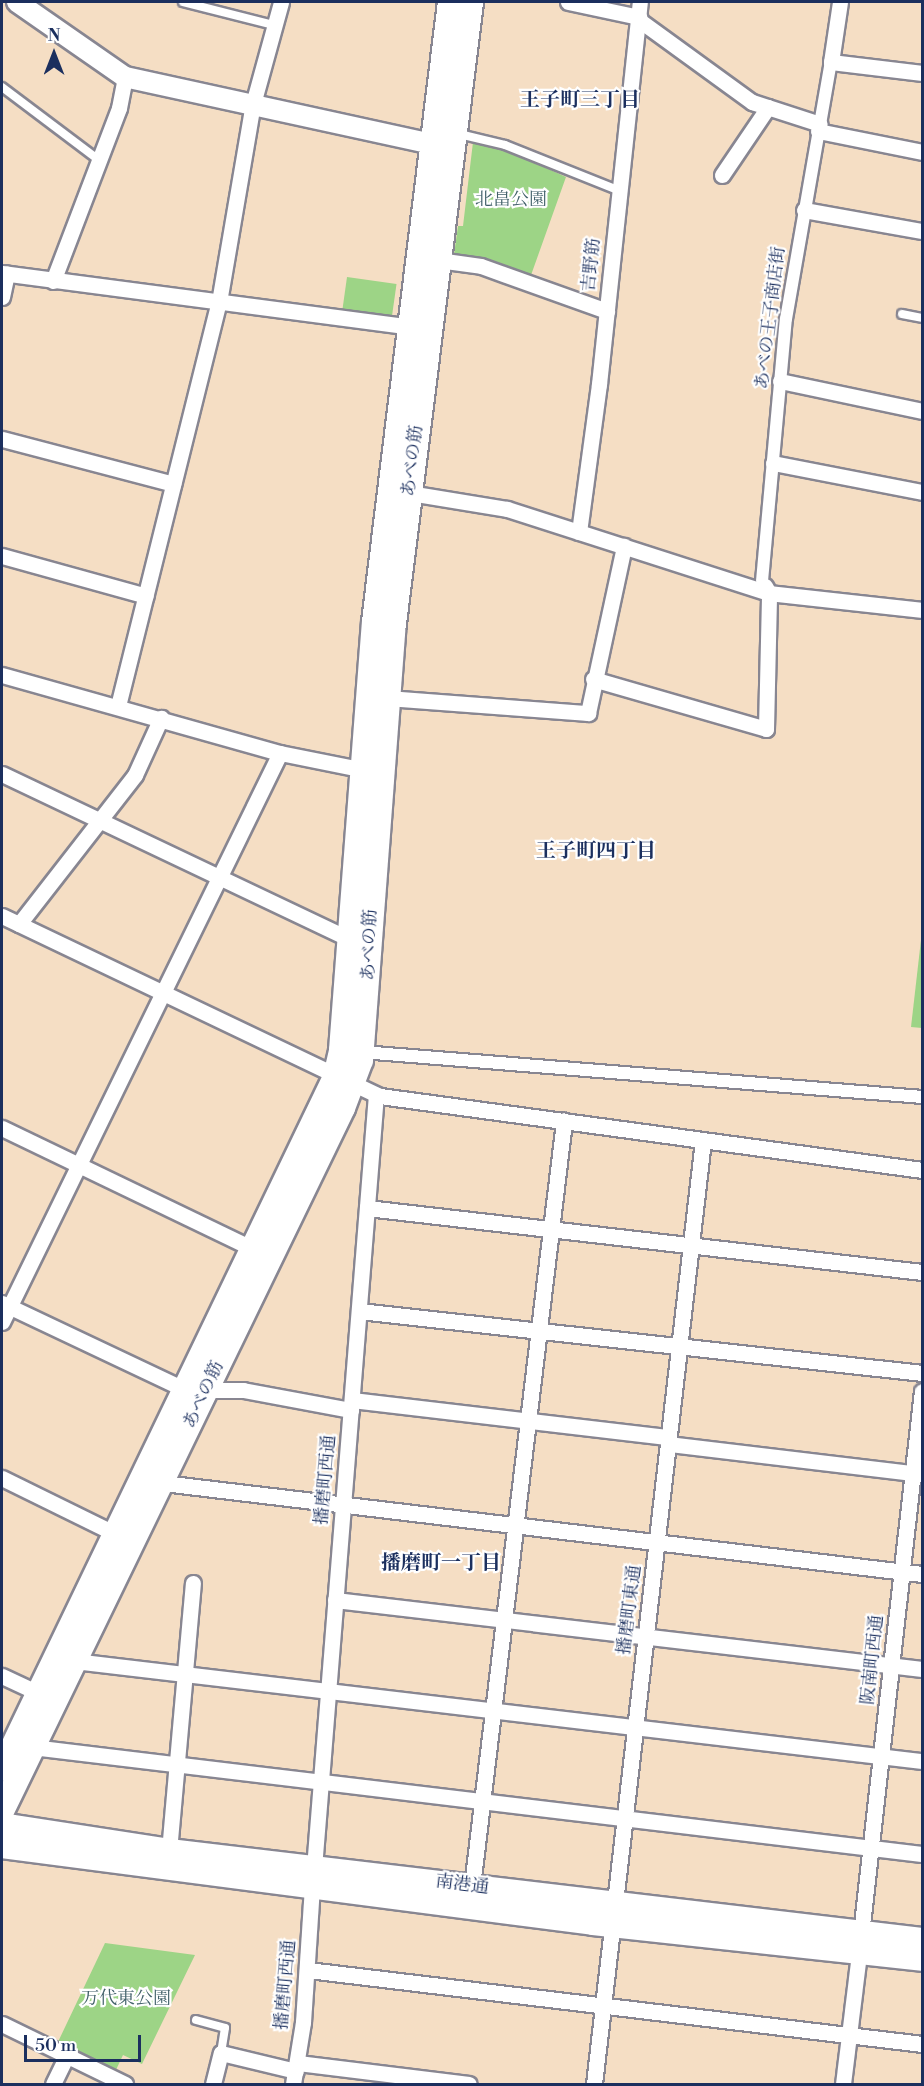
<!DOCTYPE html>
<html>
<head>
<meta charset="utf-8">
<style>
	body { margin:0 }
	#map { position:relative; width:924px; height:2086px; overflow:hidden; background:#f5dec4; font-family:"Libre Bodoni","Noto Serif JP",serif }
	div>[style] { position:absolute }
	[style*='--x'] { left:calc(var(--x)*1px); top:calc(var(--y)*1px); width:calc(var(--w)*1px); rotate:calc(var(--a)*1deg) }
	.green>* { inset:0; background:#9dd486; transform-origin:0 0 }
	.roads { filter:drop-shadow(2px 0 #888691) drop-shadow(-2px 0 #888691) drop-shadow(0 2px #888691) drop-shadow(0 -2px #888691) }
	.service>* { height:8px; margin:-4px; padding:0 4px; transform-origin:4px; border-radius:4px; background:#fff }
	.pedestrian>* { height:12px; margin:-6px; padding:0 6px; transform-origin:6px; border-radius:6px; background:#fff }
	.minor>* { height:15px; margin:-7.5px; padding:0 7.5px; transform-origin:7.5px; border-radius:7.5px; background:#fff }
	.tertiary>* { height:20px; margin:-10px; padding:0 10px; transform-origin:10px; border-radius:10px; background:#fff }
	.primary>* { height:24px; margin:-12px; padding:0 12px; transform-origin:12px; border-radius:12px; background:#fff }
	span { translate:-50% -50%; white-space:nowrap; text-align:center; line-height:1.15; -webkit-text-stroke:4.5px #fff; paint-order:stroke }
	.park-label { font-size:18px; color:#42616a }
	.street-label { font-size:18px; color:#1b2f5e }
	.neighbourhood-label { font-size:20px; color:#1b2f5e; font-weight:700 }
	.frame { position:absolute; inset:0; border:3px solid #1b2f5e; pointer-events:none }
	.north { position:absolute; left:24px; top:24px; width:60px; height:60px; -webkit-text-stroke:4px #fff; paint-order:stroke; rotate:0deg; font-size:16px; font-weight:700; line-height:24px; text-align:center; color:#1b2f5e }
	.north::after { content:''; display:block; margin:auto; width:21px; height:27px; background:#1b2f5e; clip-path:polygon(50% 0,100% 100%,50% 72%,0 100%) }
	.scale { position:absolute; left:24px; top:2035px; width:117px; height:27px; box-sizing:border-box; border:3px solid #1b2f5e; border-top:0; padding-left:8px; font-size:18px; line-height:21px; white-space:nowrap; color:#1b2f5e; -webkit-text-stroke:4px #fff; paint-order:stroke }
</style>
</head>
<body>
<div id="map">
	<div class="green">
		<div style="clip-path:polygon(473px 142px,498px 146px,566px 177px,530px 278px,454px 254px,458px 226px,463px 226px)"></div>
		<div style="left:347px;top:277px;width:50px;height:38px;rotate:8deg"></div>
		<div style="clip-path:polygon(922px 931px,922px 1028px,911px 1027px)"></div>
		<div style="clip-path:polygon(105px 1943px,195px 1955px,142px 2064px,123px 2055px,115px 2072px,57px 2044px)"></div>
	</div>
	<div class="roads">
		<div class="service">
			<div style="--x:183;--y:2;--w:94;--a:14.2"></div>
			<div style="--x:2;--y:87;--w:121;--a:37"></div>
			<div style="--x:459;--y:134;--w:47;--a:13.4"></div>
			<div style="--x:505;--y:145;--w:124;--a:21.8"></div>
			<div style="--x:902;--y:314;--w:20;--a:11"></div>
			<div style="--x:196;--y:2020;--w:30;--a:15"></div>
			<div style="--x:225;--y:2028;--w:25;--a:99"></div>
		</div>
		<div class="pedestrian">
			<div style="--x:762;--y:581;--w:263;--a:-84.8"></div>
			<div style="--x:786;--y:319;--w:261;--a:-80.1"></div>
			<div style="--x:362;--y:1052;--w:562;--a:4.59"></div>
		</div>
		<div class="minor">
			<div style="--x:568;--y:2;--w:73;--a:11.9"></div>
			<div style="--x:840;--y:2;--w:61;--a:98.5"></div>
			<div style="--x:831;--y:62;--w:92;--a:6.9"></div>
			<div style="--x:639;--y:20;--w:140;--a:36"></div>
			<div style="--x:752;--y:102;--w:71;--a:17.9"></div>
			<div style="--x:818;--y:131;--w:106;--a:11.4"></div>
			<div style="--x:722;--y:175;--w:82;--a:-55.9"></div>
			<div style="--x:804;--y:210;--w:120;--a:10.1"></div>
			<div style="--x:438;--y:260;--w:43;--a:7.9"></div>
			<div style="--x:481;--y:266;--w:134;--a:19.7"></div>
			<div style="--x:2;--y:273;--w:412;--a:7.5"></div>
			<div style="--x:53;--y:281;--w:185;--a:-69.1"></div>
			<div style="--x:119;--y:108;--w:32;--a:-79"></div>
			<div style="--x:2;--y:297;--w:24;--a:-78"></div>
			<div style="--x:780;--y:381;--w:145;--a:11.9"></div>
			<div style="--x:2;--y:439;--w:177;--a:14.7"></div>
			<div style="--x:773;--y:463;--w:152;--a:11"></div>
			<div style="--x:404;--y:492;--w:104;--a:9.4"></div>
			<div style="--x:507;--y:509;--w:275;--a:17.8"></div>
			<div style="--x:769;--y:593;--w:154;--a:6.3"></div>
			<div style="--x:579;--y:532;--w:149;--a:-82.3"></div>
			<div style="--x:599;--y:384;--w:384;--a:-83.9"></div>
			<div style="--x:2;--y:556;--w:149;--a:15.5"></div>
			<div style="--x:2;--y:675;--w:289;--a:15.7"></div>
			<div style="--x:280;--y:753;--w:92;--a:11.3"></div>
			<div style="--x:593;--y:679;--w:180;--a:16.1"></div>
			<div style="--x:766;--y:729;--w:136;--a:-88.7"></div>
			<div style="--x:769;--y:593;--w:8;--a:-120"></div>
			<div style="--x:387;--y:698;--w:202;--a:4.3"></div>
			<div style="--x:588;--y:713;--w:171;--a:-77.8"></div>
			<div style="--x:118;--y:706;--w:416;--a:-76"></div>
			<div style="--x:219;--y:302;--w:201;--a:-80.3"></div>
			<div style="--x:253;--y:104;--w:106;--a:-74.6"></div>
			<div style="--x:2;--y:774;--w:384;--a:25.4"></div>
			<div style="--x:2;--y:916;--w:419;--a:25.5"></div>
			<div style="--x:380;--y:1096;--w:547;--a:7.77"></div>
			<div style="--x:19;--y:924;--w:189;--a:-52.1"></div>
			<div style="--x:135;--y:775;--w:63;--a:-65.5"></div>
			<div style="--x:2;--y:1128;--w:279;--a:25.7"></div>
			<div style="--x:367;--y:1208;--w:559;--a:6.58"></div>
			<div style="--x:2;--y:1303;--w:204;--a:25.3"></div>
			<div style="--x:186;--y:1390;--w:57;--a:0"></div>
			<div style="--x:243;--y:1390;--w:110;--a:10.5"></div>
			<div style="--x:359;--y:1311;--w:566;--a:6.28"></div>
			<div style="--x:2;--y:1322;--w:633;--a:-63.96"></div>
			<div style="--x:352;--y:1400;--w:319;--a:6.7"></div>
			<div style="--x:669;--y:1444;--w:255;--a:6.8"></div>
			<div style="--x:2;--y:1478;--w:125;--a:26.2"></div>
			<div style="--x:163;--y:1483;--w:764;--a:6.84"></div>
			<div style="--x:335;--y:1600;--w:591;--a:6.7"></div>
			<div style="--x:74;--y:1661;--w:854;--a:6.73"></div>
			<div style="--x:2;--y:1676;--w:38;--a:25"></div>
			<div style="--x:32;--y:1747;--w:896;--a:6.86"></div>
			<div style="--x:169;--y:1851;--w:269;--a:-84.9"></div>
			<div style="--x:314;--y:1868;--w:776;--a:-85.42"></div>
			<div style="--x:472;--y:1886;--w:771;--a:-83.14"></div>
			<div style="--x:861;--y:1933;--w:545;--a:-83.58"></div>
			<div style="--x:308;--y:1970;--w:618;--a:6.87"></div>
			<div style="--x:2;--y:2024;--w:137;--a:26"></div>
			<div style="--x:298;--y:2063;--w:172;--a:7"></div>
			<div style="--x:53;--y:2084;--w:32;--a:-64"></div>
			<div style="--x:213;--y:2084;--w:32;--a:-76"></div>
			<div style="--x:221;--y:2053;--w:77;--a:13.5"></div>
			<div style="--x:293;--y:2084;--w:63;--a:-80.8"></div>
			<div style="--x:303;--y:2022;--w:134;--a:-86.2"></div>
			<div style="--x:594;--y:2084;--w:950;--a:-83.41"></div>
			<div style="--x:843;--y:2084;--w:132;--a:-83"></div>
		</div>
		<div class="tertiary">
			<div style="--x:17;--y:2;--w:131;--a:34.8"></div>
			<div style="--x:125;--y:77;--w:330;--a:12.3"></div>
		</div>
		<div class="primary">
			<div style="--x:2;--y:1769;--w:768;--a:-64.3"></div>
			<div style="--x:335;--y:1077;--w:28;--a:-77"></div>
			<div style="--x:341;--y:1050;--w:429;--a:-85.6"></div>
			<div style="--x:374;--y:622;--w:625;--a:-83.01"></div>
			<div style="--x:2;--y:1811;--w:781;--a:-64.12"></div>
			<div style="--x:343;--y:1108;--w:51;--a:-69.4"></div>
			<div style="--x:361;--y:1060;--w:430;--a:-85.7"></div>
			<div style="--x:393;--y:631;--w:634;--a:-82.93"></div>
			<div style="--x:2;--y:1825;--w:169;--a:8.8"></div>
			<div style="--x:169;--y:1851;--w:758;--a:6.74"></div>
			<div style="--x:2;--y:1846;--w:596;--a:7.42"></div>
			<div style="--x:593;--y:1923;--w:331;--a:6.2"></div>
		</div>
	</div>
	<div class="park-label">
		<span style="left:511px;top:200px">北畠公園</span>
		<span style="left:126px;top:1999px">万代東公園</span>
	</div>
	<div class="street-label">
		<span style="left:592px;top:265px;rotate:-84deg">吉野筋</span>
		<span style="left:771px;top:318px;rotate:-83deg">あべの王子商店街</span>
		<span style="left:413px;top:461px;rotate:-83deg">あべの筋</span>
		<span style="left:370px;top:945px;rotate:-88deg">あべの筋</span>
		<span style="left:204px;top:1395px;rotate:-65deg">あべの筋</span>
		<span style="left:326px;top:1480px;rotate:-85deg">播磨町西通</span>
		<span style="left:630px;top:1610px;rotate:-83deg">播磨町東通</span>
		<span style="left:873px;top:1660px;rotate:-84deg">阪南町西通</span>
		<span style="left:462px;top:1885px;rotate:7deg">南港通</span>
		<span style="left:286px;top:1985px;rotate:-85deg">播磨町西通</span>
	</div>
	<div class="neighbourhood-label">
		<span style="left:580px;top:100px">王子町三丁目</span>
		<span style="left:596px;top:851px">王子町四丁目</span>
		<span style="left:441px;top:1563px">播磨町一丁目</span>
	</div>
	<div class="frame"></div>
	<div class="north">N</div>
	<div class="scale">50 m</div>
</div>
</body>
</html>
